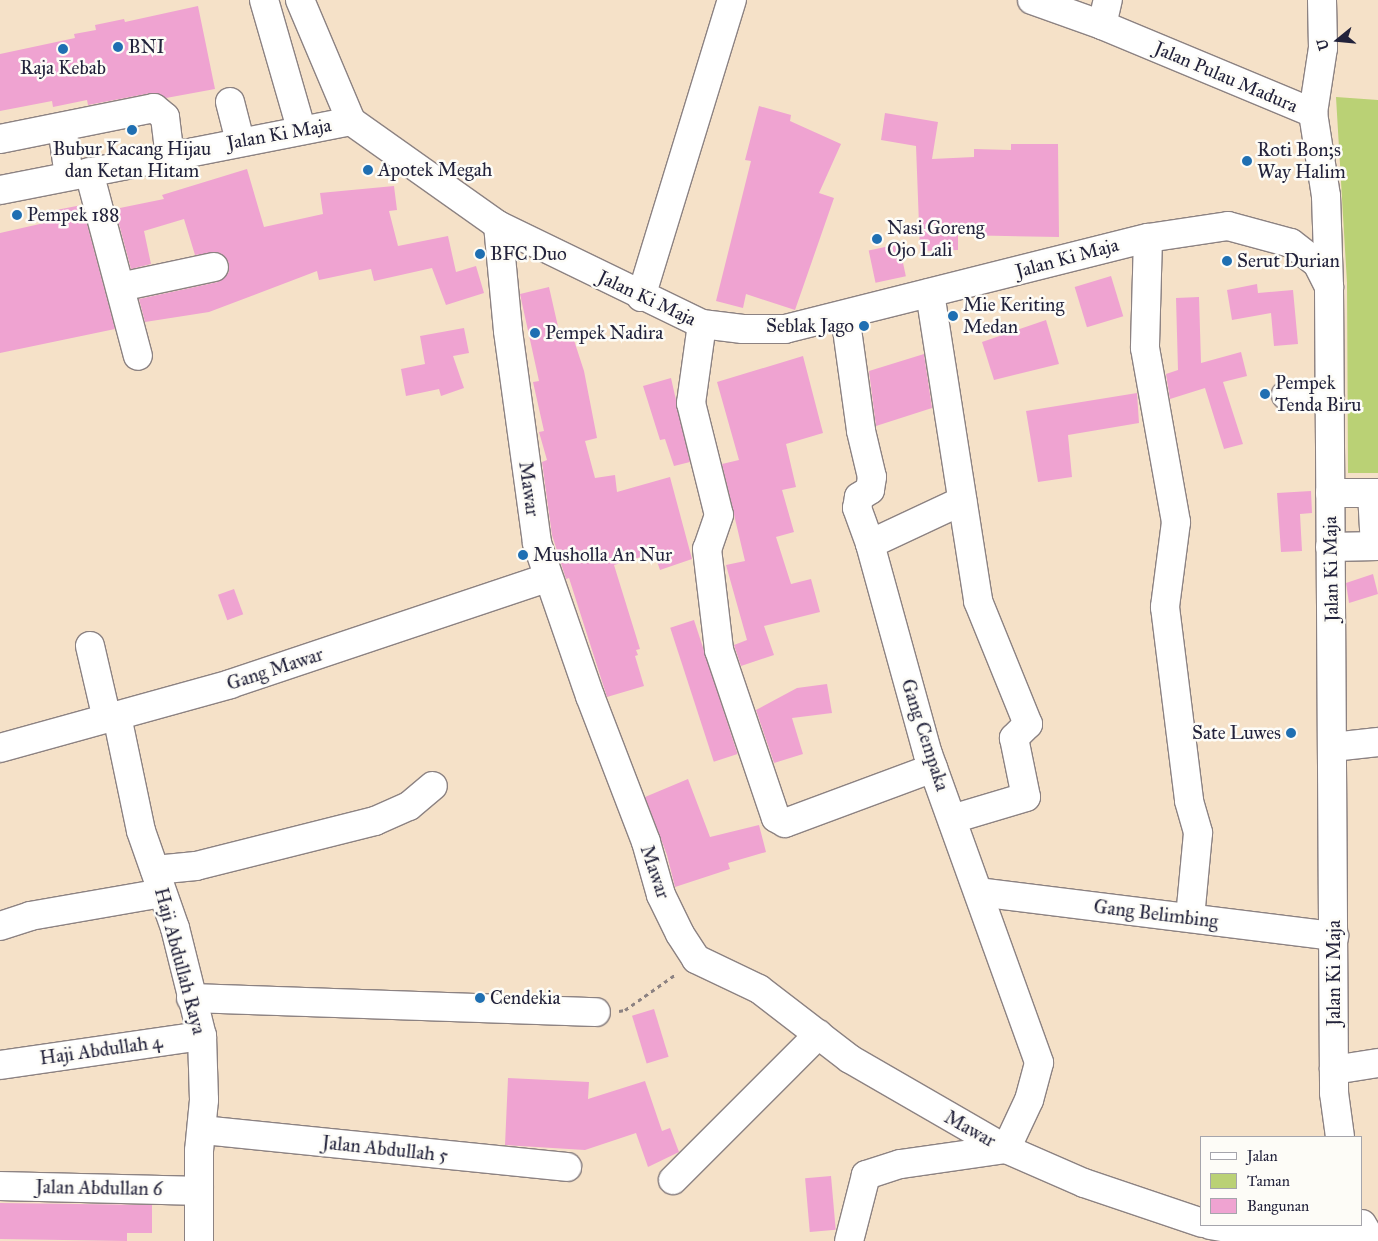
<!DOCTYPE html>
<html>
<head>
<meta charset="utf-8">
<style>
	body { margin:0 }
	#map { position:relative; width:1378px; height:1241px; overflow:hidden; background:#f5e1c8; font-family:"IM FELL Great Primer",serif }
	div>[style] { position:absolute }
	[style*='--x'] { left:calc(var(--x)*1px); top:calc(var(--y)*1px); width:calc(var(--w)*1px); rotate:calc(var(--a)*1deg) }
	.green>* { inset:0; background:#bad175 }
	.building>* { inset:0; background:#efa3d1; transform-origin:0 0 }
	.path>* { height:3px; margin-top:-1.5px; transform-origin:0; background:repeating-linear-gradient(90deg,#8c8282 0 4px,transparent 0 8px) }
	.roads { filter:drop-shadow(1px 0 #8c8282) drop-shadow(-1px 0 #8c8282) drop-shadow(0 1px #8c8282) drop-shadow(0 -1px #8c8282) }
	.minor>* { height:28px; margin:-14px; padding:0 14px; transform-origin:14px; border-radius:14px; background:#fff }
	.major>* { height:28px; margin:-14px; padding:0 14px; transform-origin:14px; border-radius:14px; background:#fff }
	.dots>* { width:14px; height:14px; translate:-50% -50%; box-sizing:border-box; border:2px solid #fdfcf7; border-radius:50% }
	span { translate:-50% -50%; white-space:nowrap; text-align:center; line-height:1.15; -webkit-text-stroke:5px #fdfcf7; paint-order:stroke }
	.poi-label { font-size:19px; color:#22223b }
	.left { translate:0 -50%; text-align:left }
	.right { translate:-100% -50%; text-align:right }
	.street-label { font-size:19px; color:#22223b }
	.legend { position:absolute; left:1200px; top:1136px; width:162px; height:90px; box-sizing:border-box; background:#fdfcf7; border:1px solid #a5a5ac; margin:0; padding:6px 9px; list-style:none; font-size:15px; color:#22223b }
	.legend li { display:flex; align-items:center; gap:10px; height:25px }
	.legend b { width:25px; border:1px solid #a5a5ac }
	.north { position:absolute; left:1313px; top:15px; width:50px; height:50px; -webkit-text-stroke:4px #fdfcf7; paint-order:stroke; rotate:253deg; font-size:14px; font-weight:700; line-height:20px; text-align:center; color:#22223b }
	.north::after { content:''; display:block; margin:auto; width:18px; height:22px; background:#22223b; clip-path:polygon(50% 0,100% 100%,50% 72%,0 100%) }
</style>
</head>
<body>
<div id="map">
	<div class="green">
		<div style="clip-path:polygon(1336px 97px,1378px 100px,1378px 473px,1348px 473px,1347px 283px)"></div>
	</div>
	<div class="building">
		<div style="clip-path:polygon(198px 6px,215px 89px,166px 98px,151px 93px,88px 105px,87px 100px,53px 107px,52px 101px,0 111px,0 54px,75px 38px,74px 34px,96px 30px,95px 25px,124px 19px,125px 22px)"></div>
		<div style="clip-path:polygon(759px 106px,791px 115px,790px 121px,841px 144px,819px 193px,834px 198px,795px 310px,746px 294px,743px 308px,716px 301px,751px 161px,745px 160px)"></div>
		<div style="clip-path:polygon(885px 113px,938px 122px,932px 159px,974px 157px,974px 149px,1011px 150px,1011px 144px,1058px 144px,1059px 237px,958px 235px,958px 250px,920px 251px,916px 146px,881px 140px)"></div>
		<div style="clip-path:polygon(247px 169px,264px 227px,323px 214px,320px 193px,394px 186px,397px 210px,389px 211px,398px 246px,448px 236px,456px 272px,476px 266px,484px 293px,446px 305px,432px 268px,374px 281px,371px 269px,319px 280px,317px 271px,209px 312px,145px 322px,139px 299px,218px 282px,229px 272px,229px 263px,218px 252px,195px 255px,184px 219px,144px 231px,151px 264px,131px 269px,115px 209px,164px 199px,162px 195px)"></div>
		<div style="clip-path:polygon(82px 205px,115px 329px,0 353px,0 233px,53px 221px,51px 211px)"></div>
		<div style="left:899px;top:244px;width:33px;height:31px;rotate:78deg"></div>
		<div style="left:1111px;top:276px;width:42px;height:38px;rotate:73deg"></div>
		<div style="clip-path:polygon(1257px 284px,1258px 293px,1293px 290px,1298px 344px,1274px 346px,1271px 313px,1232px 320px,1227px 290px)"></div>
		<div style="clip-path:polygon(549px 287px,559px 331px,570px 328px,584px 371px,597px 438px,585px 441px,595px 478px,615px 475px,617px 492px,670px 477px,692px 559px,660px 570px,654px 553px,614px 565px,640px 649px,636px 650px,638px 655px,635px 656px,644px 686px,607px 697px,569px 578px,566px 579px,552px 535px,542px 462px,547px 460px,539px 432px,544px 431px,533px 382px,539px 381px,520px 294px)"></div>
		<div style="clip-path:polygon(1199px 297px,1201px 363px,1241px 352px,1247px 376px,1223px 382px,1243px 444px,1224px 449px,1205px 388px,1170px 399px,1166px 374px,1178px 370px,1176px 298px)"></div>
		<div style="clip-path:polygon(1046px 320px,1059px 364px,994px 380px,982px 342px)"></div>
		<div style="clip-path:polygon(464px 328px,469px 353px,453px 356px,464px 388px,441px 396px,439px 389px,406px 396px,401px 369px,425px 364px,420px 336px)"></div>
		<div style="clip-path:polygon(924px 354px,932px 408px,876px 426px,869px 371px)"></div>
		<div style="clip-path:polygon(803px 356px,823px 433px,786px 444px,796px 487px,782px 490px,794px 532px,776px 537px,791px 584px,811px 579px,820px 612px,764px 626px,774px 655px,741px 666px,734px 645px,747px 640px,726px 565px,745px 561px,722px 464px,739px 460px,717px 382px)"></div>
		<div style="clip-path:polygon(671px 378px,690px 462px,674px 466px,665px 439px,660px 440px,643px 386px)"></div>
		<div style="clip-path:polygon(1137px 393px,1139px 423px,1068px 435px,1072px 477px,1038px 482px,1026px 411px)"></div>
		<div style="clip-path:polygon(1311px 491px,1312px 513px,1300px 514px,1302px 551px,1281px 552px,1277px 493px)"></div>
		<div style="clip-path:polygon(1373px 574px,1378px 594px,1349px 603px,1346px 583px)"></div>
		<div style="left:234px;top:589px;width:27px;height:17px;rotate:70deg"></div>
		<div style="left:694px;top:620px;width:141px;height:25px;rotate:72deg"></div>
		<div style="clip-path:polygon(827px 684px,832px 713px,792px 718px,803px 754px,774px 763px,756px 710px,797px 688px)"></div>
		<div style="clip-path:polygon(688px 779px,710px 837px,759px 825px,766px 852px,728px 863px,730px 869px,675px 887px,667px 855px,645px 797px)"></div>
		<div style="left:654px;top:1009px;width:50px;height:23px;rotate:73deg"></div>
		<div style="clip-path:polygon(508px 1078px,589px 1082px,588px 1099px,645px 1081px,662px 1131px,670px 1128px,679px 1152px,648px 1167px,636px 1133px,585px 1150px,505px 1145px)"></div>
		<div style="left:831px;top:1176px;width:54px;height:26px;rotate:85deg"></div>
		<div style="clip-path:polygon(0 1203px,152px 1205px,152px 1233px,127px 1233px,127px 1241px,0 1239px)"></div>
	</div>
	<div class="path">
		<div style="--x:619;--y:1011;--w:6;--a:-9"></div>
		<div style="--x:625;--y:1010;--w:62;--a:-35.2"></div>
	</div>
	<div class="roads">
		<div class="minor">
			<div style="--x:264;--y:0;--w:133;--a:73.9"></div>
			<div style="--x:300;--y:0;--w:131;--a:67.1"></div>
			<div style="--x:1032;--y:0;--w:74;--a:19.7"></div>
			<div style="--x:1102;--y:25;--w:229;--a:22.6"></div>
			<div style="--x:1313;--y:113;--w:84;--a:81.1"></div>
			<div style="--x:1326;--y:196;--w:91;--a:88.1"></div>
			<div style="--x:1102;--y:25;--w:26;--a:-77"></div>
			<div style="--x:230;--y:102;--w:40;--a:75.6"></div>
			<div style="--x:1313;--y:113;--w:66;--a:-81.3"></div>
			<div style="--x:1323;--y:48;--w:48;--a:-91.2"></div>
			<div style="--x:62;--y:127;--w:49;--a:81.9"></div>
			<div style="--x:0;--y:139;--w:157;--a:-11.4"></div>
			<div style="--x:154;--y:108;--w:14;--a:39"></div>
			<div style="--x:165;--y:117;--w:38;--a:83"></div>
			<div style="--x:89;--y:172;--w:190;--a:75.1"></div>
			<div style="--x:498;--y:225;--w:106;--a:84.6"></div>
			<div style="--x:508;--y:331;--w:214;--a:82.2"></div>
			<div style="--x:537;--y:543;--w:162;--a:70.9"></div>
			<div style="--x:590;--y:696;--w:156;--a:69"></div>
			<div style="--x:646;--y:842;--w:55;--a:74.2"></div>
			<div style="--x:661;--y:895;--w:43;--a:64"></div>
			<div style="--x:680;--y:934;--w:30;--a:57"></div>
			<div style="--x:696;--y:959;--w:70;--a:25.5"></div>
			<div style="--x:759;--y:989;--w:115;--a:37.6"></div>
			<div style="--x:850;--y:1059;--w:180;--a:30"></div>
			<div style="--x:1006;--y:1149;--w:85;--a:23.6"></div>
			<div style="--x:1084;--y:1183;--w:125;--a:18.7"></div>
			<div style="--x:1148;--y:238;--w:110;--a:91.6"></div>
			<div style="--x:1145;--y:348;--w:177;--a:79.9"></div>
			<div style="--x:1176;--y:522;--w:86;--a:97.4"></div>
			<div style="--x:1165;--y:607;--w:195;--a:82.9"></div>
			<div style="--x:1189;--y:801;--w:33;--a:74"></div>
			<div style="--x:1198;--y:833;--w:85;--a:95.4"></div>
			<div style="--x:120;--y:287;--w:96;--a:-12"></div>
			<div style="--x:930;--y:293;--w:312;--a:81.1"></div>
			<div style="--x:978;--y:601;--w:133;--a:67.9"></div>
			<div style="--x:1028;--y:724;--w:20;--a:135"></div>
			<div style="--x:1014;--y:738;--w:60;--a:78.5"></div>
			<div style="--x:1026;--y:797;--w:77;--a:163.4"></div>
			<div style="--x:641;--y:297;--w:311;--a:-73"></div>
			<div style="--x:845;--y:315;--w:117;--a:82.1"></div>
			<div style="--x:861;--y:431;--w:47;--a:76.6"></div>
			<div style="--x:872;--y:477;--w:13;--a:99"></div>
			<div style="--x:870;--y:490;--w:13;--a:148"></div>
			<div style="--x:859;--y:497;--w:11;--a:100"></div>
			<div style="--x:857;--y:508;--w:38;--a:70"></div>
			<div style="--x:870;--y:544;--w:218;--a:74.6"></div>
			<div style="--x:928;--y:754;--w:328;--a:70.2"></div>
			<div style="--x:1039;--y:1063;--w:38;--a:105"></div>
			<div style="--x:1029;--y:1100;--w:54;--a:115.1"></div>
			<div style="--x:1006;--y:1149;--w:107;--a:171.9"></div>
			<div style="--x:900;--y:1164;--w:36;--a:162"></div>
			<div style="--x:866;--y:1175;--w:68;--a:104.4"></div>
			<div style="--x:702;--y:324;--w:80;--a:97.9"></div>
			<div style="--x:691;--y:403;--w:115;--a:76"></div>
			<div style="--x:719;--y:515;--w:36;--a:109"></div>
			<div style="--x:707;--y:549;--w:102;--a:83.2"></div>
			<div style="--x:719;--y:650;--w:177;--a:71.3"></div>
			<div style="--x:776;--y:818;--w:10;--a:29"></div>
			<div style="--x:785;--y:823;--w:158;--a:-20.4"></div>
			<div style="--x:1286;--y:395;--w:44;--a:5.2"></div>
			<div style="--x:1330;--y:493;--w:48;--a:0"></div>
			<div style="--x:1372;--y:493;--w:53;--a:86.8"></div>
			<div style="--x:870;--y:544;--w:102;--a:-25.1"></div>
			<div style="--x:1330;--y:547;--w:48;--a:-1.2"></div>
			<div style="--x:90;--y:646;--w:75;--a:76.9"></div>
			<div style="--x:117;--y:716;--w:117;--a:78.2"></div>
			<div style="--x:141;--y:831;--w:103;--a:70.7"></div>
			<div style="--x:175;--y:928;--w:111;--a:76"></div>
			<div style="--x:202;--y:1036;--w:64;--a:88.2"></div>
			<div style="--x:204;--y:1100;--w:51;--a:95.6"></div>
			<div style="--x:199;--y:1151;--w:90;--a:90"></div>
			<div style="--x:1333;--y:747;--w:45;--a:-6.3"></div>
			<div style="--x:0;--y:748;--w:239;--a:-15.5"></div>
			<div style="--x:230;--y:684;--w:334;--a:-18.5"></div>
			<div style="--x:155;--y:870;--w:41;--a:-5.6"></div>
			<div style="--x:196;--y:866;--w:185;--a:-14.1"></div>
			<div style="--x:375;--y:821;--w:37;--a:-24"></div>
			<div style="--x:409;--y:806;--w:31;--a:-40"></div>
			<div style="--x:979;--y:892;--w:358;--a:7.1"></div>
			<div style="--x:0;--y:926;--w:32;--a:-18"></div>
			<div style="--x:30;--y:916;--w:134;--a:-9.9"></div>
			<div style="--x:191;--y:998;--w:405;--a:2"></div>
			<div style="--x:0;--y:1065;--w:204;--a:-8.2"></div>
			<div style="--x:1334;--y:1070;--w:45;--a:-9"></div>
			<div style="--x:203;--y:1130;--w:366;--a:5.8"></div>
			<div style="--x:673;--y:1180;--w:206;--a:-45"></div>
			<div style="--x:0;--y:1186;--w:199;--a:1.4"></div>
			<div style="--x:1210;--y:1225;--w:47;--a:9.9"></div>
			<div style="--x:1256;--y:1233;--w:65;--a:1.8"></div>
			<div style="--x:1321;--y:1235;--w:43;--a:-9.5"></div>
		</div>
		<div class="major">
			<div style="--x:0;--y:190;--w:358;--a:-11.1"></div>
			<div style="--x:351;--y:121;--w:180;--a:35.3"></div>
			<div style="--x:498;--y:225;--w:227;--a:25.9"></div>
			<div style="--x:702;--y:324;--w:41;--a:7"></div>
			<div style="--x:743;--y:329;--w:42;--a:0"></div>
			<div style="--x:785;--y:329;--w:374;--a:-14.1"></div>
			<div style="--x:1148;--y:238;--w:81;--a:-8.5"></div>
			<div style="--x:1228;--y:226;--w:65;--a:15.1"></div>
			<div style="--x:1291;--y:243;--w:33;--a:38"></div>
			<div style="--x:1317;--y:263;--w:27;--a:63"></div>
			<div style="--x:1329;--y:287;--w:806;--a:89.64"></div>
			<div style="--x:1334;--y:1093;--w:44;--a:82.2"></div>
			<div style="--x:1362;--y:1224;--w:20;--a:60"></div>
		</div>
	</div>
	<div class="dots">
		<div style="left:118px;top:47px;background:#1f6fb2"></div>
		<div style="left:63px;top:49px;background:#1f6fb2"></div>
		<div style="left:132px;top:130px;background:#1f6fb2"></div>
		<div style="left:1247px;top:161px;background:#1f6fb2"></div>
		<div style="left:368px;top:170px;background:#1f6fb2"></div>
		<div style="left:17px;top:215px;background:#1f6fb2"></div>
		<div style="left:877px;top:239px;background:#1f6fb2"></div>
		<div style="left:480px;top:254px;background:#1f6fb2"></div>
		<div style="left:1227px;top:261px;background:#1f6fb2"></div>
		<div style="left:953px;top:316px;background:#1f6fb2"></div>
		<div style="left:864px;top:326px;background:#1f6fb2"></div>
		<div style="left:535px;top:333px;background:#1f6fb2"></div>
		<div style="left:1265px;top:394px;background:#1f6fb2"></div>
		<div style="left:523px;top:555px;background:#1f6fb2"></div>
		<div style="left:1291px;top:733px;background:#1f6fb2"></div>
		<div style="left:480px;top:998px;background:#1f6fb2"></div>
	</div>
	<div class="poi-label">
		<span class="left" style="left:128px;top:47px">BNI</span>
		<span style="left:63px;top:68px">Raja Kebab</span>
		<span style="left:132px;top:160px">Bubur Kacang Hijau<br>dan Ketan Hitam</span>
		<span class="left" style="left:1257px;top:161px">Roti Bon;s<br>Way Halim</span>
		<span class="left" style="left:378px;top:170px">Apotek Megah</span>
		<span class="left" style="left:27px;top:215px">Pempek 188</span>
		<span class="left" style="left:887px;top:239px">Nasi Goreng<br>Ojo Lali</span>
		<span class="left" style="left:490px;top:254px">BFC Duo</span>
		<span class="left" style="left:1237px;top:261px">Serut Durian</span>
		<span class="left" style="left:963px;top:316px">Mie Keriting<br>Medan</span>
		<span class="right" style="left:854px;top:326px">Seblak Jago</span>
		<span class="left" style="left:545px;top:333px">Pempek Nadira</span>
		<span class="left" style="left:1275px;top:394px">Pempek<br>Tenda Biru</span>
		<span class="left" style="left:533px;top:555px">Musholla An Nur</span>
		<span class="right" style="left:1281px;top:733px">Sate Luwes</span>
		<span class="left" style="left:490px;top:998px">Cendekia</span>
	</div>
	<div class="street-label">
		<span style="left:1226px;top:77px;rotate:23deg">Jalan Pulau Madura</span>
		<span style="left:279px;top:134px;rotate:-10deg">Jalan Ki Maja</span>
		<span style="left:1067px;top:258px;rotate:-15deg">Jalan Ki Maja</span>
		<span style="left:647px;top:298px;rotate:25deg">Jalan Ki Maja</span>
		<span style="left:529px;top:489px;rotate:82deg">Mawar</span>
		<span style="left:1331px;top:569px;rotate:-91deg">Jalan Ki Maja</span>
		<span style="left:275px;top:669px;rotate:-18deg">Gang Mawar</span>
		<span style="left:925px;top:735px;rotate:72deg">Gang Cempaka</span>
		<span style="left:655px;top:872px;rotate:71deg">Mawar</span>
		<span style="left:1156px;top:914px;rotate:7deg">Gang Belimbing</span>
		<span style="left:180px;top:961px;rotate:75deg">Haji Abdullah Raya</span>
		<span style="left:1334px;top:973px;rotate:-90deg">Jalan Ki Maja</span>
		<span style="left:101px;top:1050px;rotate:-8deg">Haji Abdullah 4</span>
		<span style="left:970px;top:1129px;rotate:29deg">Mawar</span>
		<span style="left:385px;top:1149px;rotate:6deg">Jalan Abdullah 5</span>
		<span style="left:99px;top:1188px;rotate:1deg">Jalan Abdullan 6</span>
	</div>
	<ul class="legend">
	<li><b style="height:6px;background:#fff"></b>Jalan</li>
	<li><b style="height:14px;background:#bad175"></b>Taman</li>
	<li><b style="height:14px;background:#efa3d1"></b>Bangunan</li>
	</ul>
	<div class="north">U</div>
</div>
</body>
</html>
